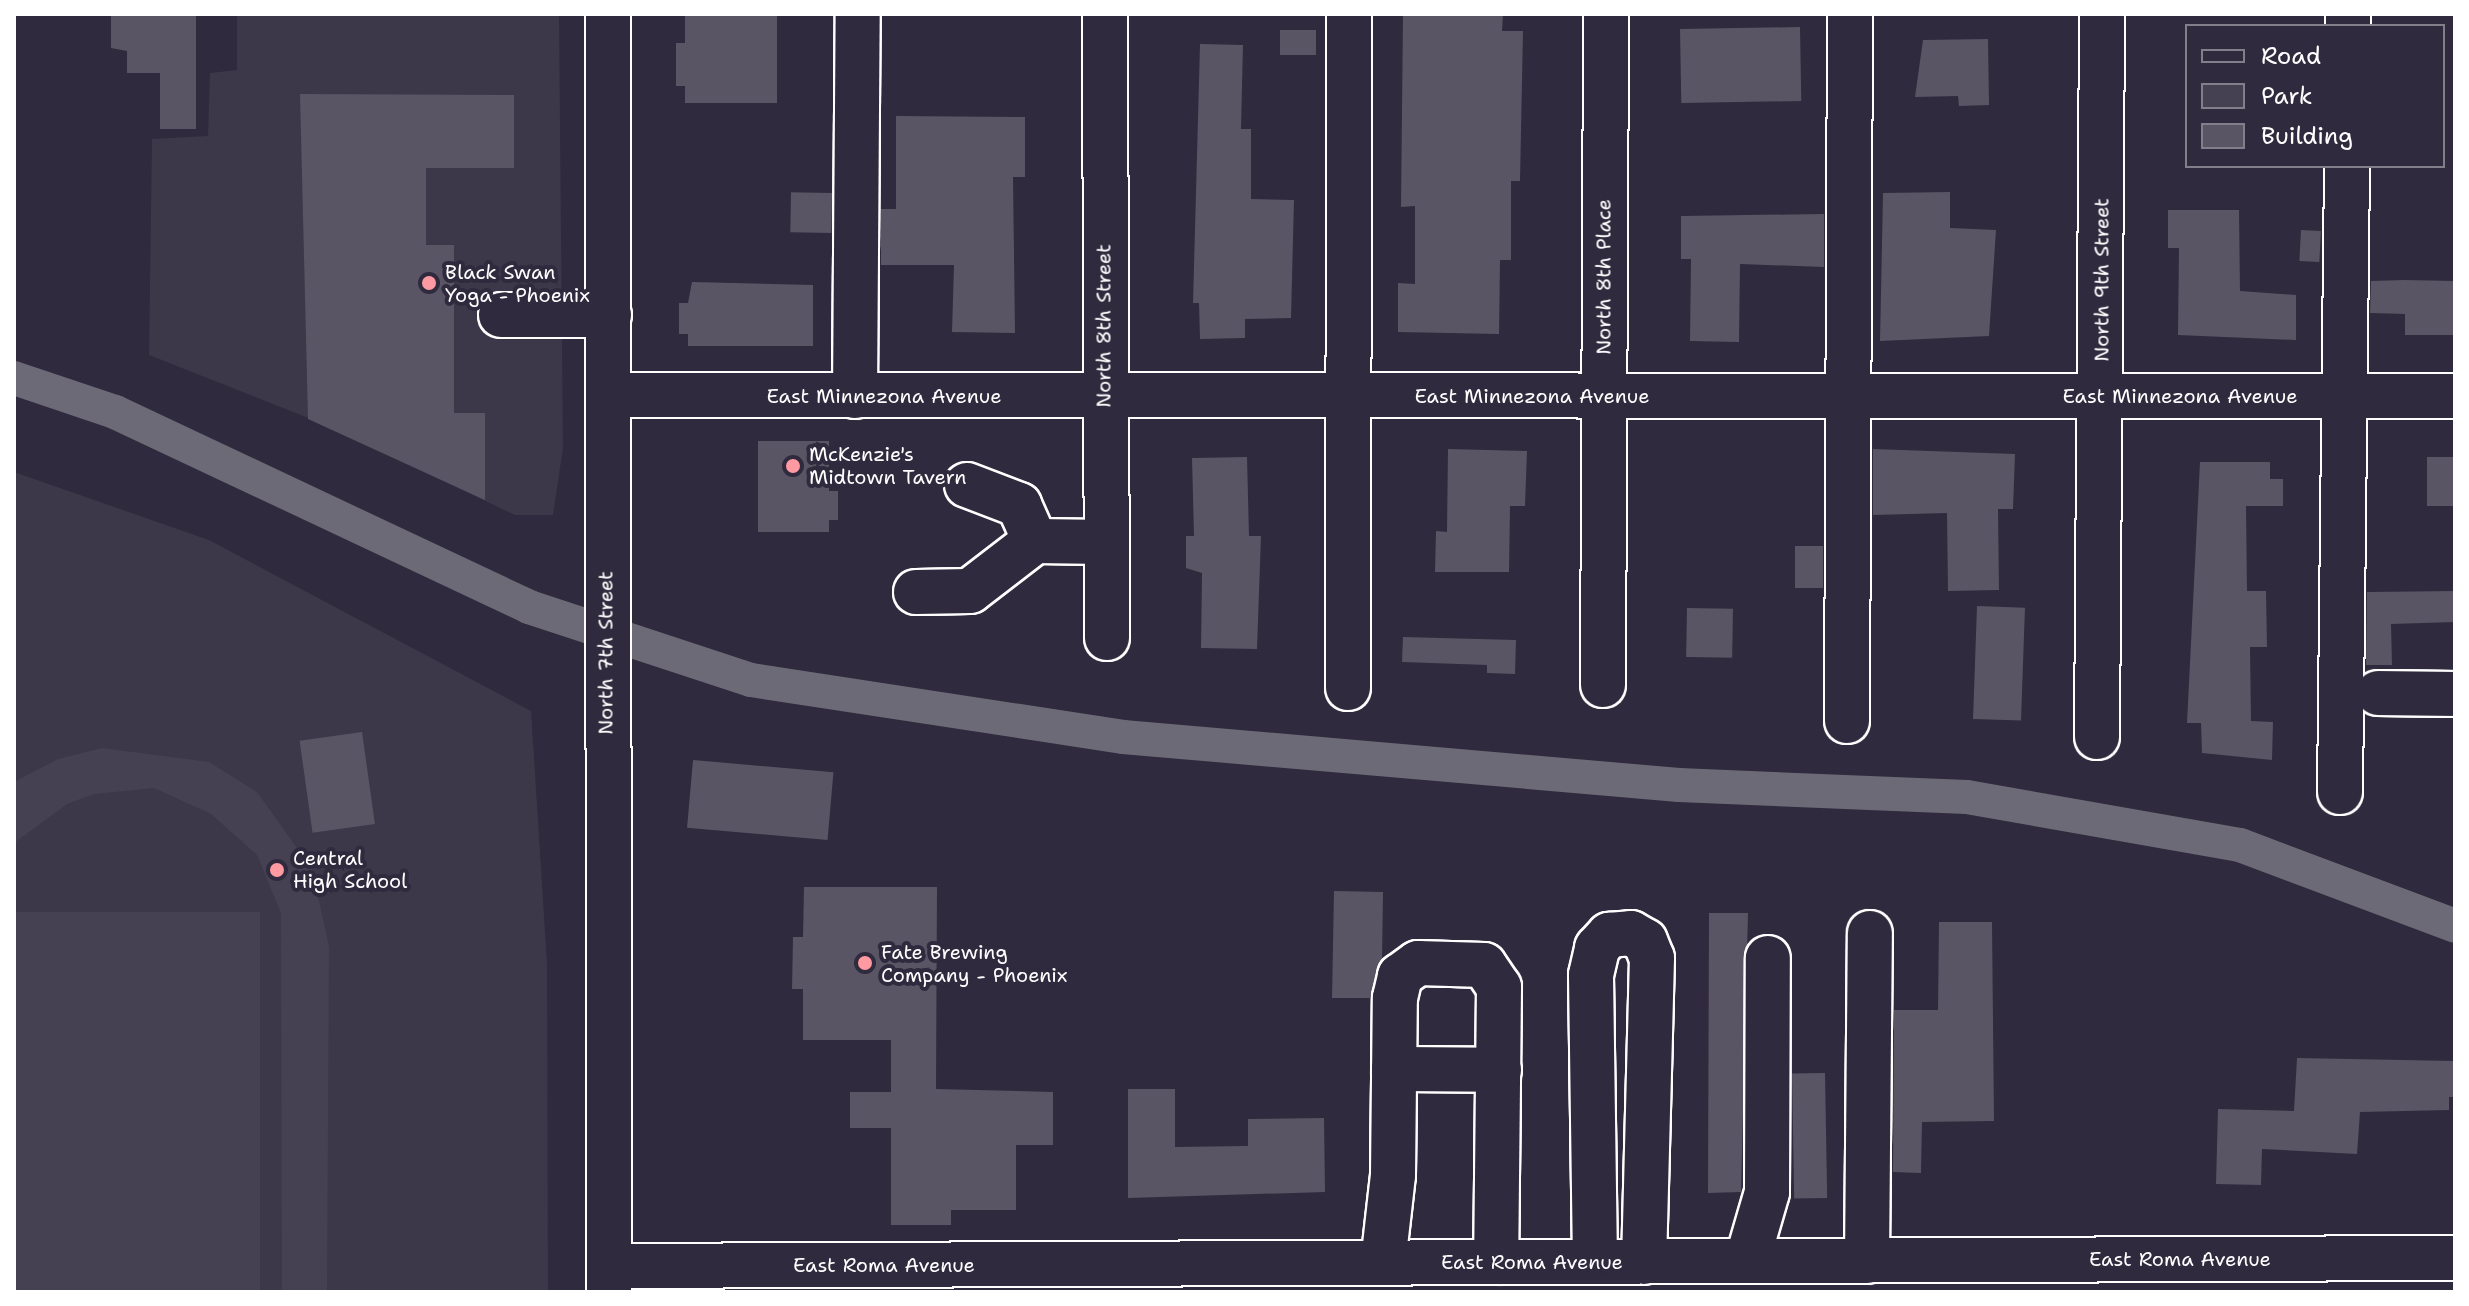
<!DOCTYPE html>
<html>
<head>
<meta charset="utf-8">
<style>
	body { margin:0 }
	#map { position:relative; width:2469px; height:1306px; overflow:hidden; background:#2f2a3d; font-family:"Shantell Sans",sans-serif }
	div>[style] { position:absolute }
	[style*='--x'] { left:calc(var(--x)*1px); top:calc(var(--y)*1px); width:calc(var(--w)*1px); rotate:calc(var(--a)*1deg) }
	.built>* { inset:0; background:#3c3749 }
	.green>* { inset:0; background:#464152; transform-origin:0 0 }
	.canal>* { height:34px; margin:-17px; padding:0 17px; transform-origin:17px; border-radius:17px; background:#6d6a77 }
	.building>* { inset:0; background:#595564; transform-origin:0 0 }
	.roads { filter:drop-shadow(2px 0 #fff) drop-shadow(-2px 0 #fff) drop-shadow(0 2px #fff) drop-shadow(0 -2px #fff) }
	.minor>* { height:44px; margin:-22px; padding:0 22px; transform-origin:22px; border-radius:22px; background:#2f2a3d }
	.major>* { height:44px; margin:-22px; padding:0 22px; transform-origin:22px; border-radius:22px; background:#2f2a3d }
	.dots>* { width:22px; height:22px; translate:-50% -50%; box-sizing:border-box; border:4px solid #2f2a3d; border-radius:50% }
	span { translate:-50% -50%; white-space:nowrap; text-align:center; line-height:1.15; -webkit-text-stroke:8px #2f2a3d; paint-order:stroke }
	.poi-label { font-size:20px; color:#fff }
	.left { translate:0 -50%; text-align:left }
	.street-label { font-size:20px; color:#fff }
	.frame { position:absolute; inset:0; border:16px solid #fff; pointer-events:none }
	.legend { position:absolute; left:2185px; top:24px; width:260px; height:144px; box-sizing:border-box; background:#2f2a3d; border:2px solid #827f8b; margin:0; padding:10px 14px; list-style:none; font-size:24px; color:#fff }
	.legend li { display:flex; align-items:center; gap:16px; height:40px }
	.legend b { width:40px; border:2px solid #827f8b }
</style>
</head>
<body>
<div id="map">
	<div class="built">
		<div style="clip-path:polygon(237px 14px,559px 14px,563px 448px,553px 515px,515px 515px,316px 421px,149px 355px,152px 139px,208px 136px,210px 73px,237px 70px)"></div>
		<div style="clip-path:polygon(14px 472px,209px 540px,531px 711px,547px 963px,548px 1292px,14px 1292px)"></div>
	</div>
	<div class="green">
		<div style="clip-path:polygon(102px 748px,209px 762px,257px 792px,312px 869px,329px 947px,327px 1292px,282px 1292px,281px 913px,257px 855px,211px 814px,154px 788px,94px 794px,67px 804px,14px 843px,14px 782px,58px 759px)"></div>
		<div style="left:14px;top:912px;width:246px;height:380px"></div>
	</div>
	<div class="canal">
		<div style="--x:14;--y:378;--w:107;--a:18.6"></div>
		<div style="--x:115;--y:412;--w:458;--a:25.2"></div>
		<div style="--x:529;--y:607;--w:234;--a:18.2"></div>
		<div style="--x:751;--y:680;--w:376;--a:8.7"></div>
		<div style="--x:1123;--y:737;--w:558;--a:4.93"></div>
		<div style="--x:1679;--y:785;--w:288;--a:2.4"></div>
		<div style="--x:1967;--y:797;--w:277;--a:10"></div>
		<div style="--x:2240;--y:845;--w:230;--a:20.6"></div>
	</div>
	<div class="building">
		<div style="clip-path:polygon(111px 14px,196px 14px,196px 129px,160px 129px,160px 73px,127px 73px,127px 51px,111px 48px)"></div>
		<div style="clip-path:polygon(685px 14px,777px 14px,777px 103px,685px 103px,685px 86px,676px 86px,676px 43px,685px 43px)"></div>
		<div style="clip-path:polygon(1403px 14px,1503px 14px,1502px 31px,1523px 31px,1520px 181px,1511px 181px,1511px 260px,1500px 260px,1499px 334px,1398px 332px,1398px 283px,1415px 284px,1415px 206px,1401px 207px)"></div>
		<div style="left:1800px;top:27px;width:74px;height:120px;rotate:89deg"></div>
		<div style="left:1280px;top:30px;width:36px;height:25px"></div>
		<div style="clip-path:polygon(1988px 39px,1989px 105px,1959px 106px,1958px 96px,1915px 97px,1923px 40px)"></div>
		<div style="clip-path:polygon(1200px 44px,1243px 45px,1241px 129px,1251px 129px,1251px 199px,1294px 200px,1291px 318px,1245px 319px,1245px 338px,1200px 339px,1199px 303px,1193px 303px)"></div>
		<div style="clip-path:polygon(300px 94px,514px 95px,514px 168px,426px 168px,426px 245px,454px 245px,454px 413px,485px 413px,485px 500px,308px 419px)"></div>
		<div style="clip-path:polygon(896px 116px,1025px 117px,1025px 177px,1013px 177px,1015px 333px,952px 332px,954px 265px,881px 265px,881px 209px,896px 209px)"></div>
		<div style="clip-path:polygon(1950px 192px,1950px 228px,1996px 230px,1989px 336px,1880px 341px,1883px 193px)"></div>
		<div style="left:832px;top:193px;width:40px;height:41px;rotate:91deg"></div>
		<div style="clip-path:polygon(2168px 210px,2239px 210px,2240px 291px,2296px 295px,2296px 340px,2178px 335px,2179px 248px,2168px 248px)"></div>
		<div style="clip-path:polygon(1824px 214px,1824px 267px,1740px 264px,1739px 342px,1690px 341px,1691px 259px,1681px 259px,1681px 216px)"></div>
		<div style="left:2301px;top:230px;width:20px;height:31px;rotate:3deg"></div>
		<div style="clip-path:polygon(2404px 280px,2455px 281px,2455px 335px,2405px 335px,2405px 314px,2370px 313px,2371px 281px)"></div>
		<div style="clip-path:polygon(692px 282px,813px 285px,813px 346px,688px 346px,688px 334px,679px 334px,679px 303px,688px 303px)"></div>
		<div style="clip-path:polygon(758px 441px,829px 441px,829px 491px,838px 491px,838px 520px,829px 520px,829px 532px,758px 532px)"></div>
		<div style="clip-path:polygon(1448px 449px,1527px 451px,1525px 506px,1510px 506px,1509px 572px,1435px 572px,1436px 531px,1447px 532px)"></div>
		<div style="clip-path:polygon(1873px 449px,2015px 454px,2013px 509px,1998px 509px,1999px 590px,1948px 591px,1947px 513px,1873px 515px)"></div>
		<div style="clip-path:polygon(1247px 457px,1249px 536px,1261px 536px,1257px 649px,1201px 648px,1202px 573px,1186px 568px,1186px 536px,1194px 536px,1192px 458px)"></div>
		<div style="left:2455px;top:457px;width:49px;height:28px;rotate:90deg"></div>
		<div style="clip-path:polygon(2200px 462px,2270px 462px,2270px 479px,2283px 479px,2283px 506px,2246px 506px,2247px 591px,2266px 591px,2267px 647px,2250px 647px,2251px 721px,2273px 722px,2272px 760px,2202px 753px,2201px 723px,2187px 723px)"></div>
		<div style="left:1795px;top:546px;width:28px;height:42px"></div>
		<div style="clip-path:polygon(2455px 591px,2455px 622px,2391px 624px,2392px 665px,2366px 665px,2367px 592px)"></div>
		<div style="left:1977px;top:606px;width:48px;height:113px;rotate:2deg"></div>
		<div style="left:1687px;top:608px;width:46px;height:49px;rotate:1deg"></div>
		<div style="clip-path:polygon(1403px 637px,1516px 640px,1515px 674px,1487px 673px,1487px 665px,1402px 662px)"></div>
		<div style="left:362px;top:732px;width:93px;height:63px;rotate:82deg"></div>
		<div style="left:693px;top:760px;width:141px;height:68px;rotate:5deg"></div>
		<div style="clip-path:polygon(804px 887px,937px 887px,936px 1089px,1053px 1092px,1053px 1145px,1016px 1145px,1016px 1210px,951px 1210px,951px 1225px,891px 1225px,891px 1128px,850px 1128px,850px 1092px,891px 1092px,891px 1040px,803px 1040px,803px 989px,792px 989px,793px 937px,803px 937px)"></div>
		<div style="clip-path:polygon(1334px 891px,1383px 892px,1382px 961px,1370px 998px,1332px 998px)"></div>
		<div style="clip-path:polygon(1709px 913px,1748px 913px,1741px 1192px,1708px 1193px)"></div>
		<div style="clip-path:polygon(1939px 922px,1992px 922px,1994px 1121px,1922px 1122px,1921px 1173px,1893px 1172px,1894px 1010px,1938px 1010px)"></div>
		<div style="clip-path:polygon(2297px 1058px,2455px 1061px,2455px 1097px,2449px 1097px,2449px 1110px,2360px 1112px,2357px 1154px,2262px 1149px,2261px 1185px,2216px 1184px,2218px 1109px,2294px 1111px)"></div>
		<div style="left:1825px;top:1073px;width:125px;height:33px;rotate:89deg"></div>
		<div style="clip-path:polygon(1128px 1089px,1175px 1089px,1175px 1147px,1248px 1146px,1248px 1119px,1324px 1118px,1325px 1192px,1128px 1198px)"></div>
	</div>
	<div class="roads">
		<div class="minor">
			<div style="--x:1105;--y:14;--w:624;--a:89.82"></div>
			<div style="--x:2348;--y:26;--w:12;--a:-90"></div>
			<div style="--x:501;--y:315;--w:108;--a:0"></div>
			<div style="--x:609;--y:395;--w:1846;--a:0.03"></div>
			<div style="--x:855;--y:396;--w:382;--a:-89.6"></div>
			<div style="--x:967;--y:485;--w:56;--a:21"></div>
			<div style="--x:1019;--y:505;--w:39;--a:66"></div>
			<div style="--x:916;--y:592;--w:54;--a:-1.1"></div>
			<div style="--x:970;--y:591;--w:82;--a:-37.6"></div>
			<div style="--x:1035;--y:541;--w:71;--a:0.8"></div>
			<div style="--x:1603;--y:685;--w:671;--a:-89.74"></div>
			<div style="--x:1348;--y:688;--w:674;--a:-89.91"></div>
			<div style="--x:2378;--y:693;--w:77;--a:0.7"></div>
			<div style="--x:1847;--y:721;--w:707;--a:-89.76"></div>
			<div style="--x:2097;--y:737;--w:723;--a:-89.6"></div>
			<div style="--x:2340;--y:792;--w:626;--a:-89.36"></div>
			<div style="--x:1394;--y:1069;--w:105;--a:0.5"></div>
			<div style="--x:1747;--y:1261;--w:72;--a:-73.8"></div>
			<div style="--x:1767;--y:1192;--w:234;--a:-89.8"></div>
			<div style="--x:1867;--y:1261;--w:328;--a:-89.5"></div>
			<div style="--x:1595;--y:1262;--w:287;--a:-90.8"></div>
			<div style="--x:1591;--y:975;--w:28;--a:-77"></div>
			<div style="--x:1597;--y:948;--w:18;--a:-47"></div>
			<div style="--x:1609;--y:935;--w:22;--a:-5"></div>
			<div style="--x:1631;--y:933;--w:16;--a:30"></div>
			<div style="--x:1645;--y:941;--w:18;--a:68"></div>
			<div style="--x:1652;--y:958;--w:304;--a:91.5"></div>
			<div style="--x:1383;--y:1263;--w:89;--a:-83.5"></div>
			<div style="--x:1393;--y:1175;--w:177;--a:-89.4"></div>
			<div style="--x:1395;--y:998;--w:23;--a:-77"></div>
			<div style="--x:1400;--y:976;--w:22;--a:-36"></div>
			<div style="--x:1418;--y:963;--w:66;--a:1.7"></div>
			<div style="--x:1484;--y:965;--w:27;--a:56"></div>
			<div style="--x:1499;--y:987;--w:275;--a:90.6"></div>
			<div style="--x:609;--y:1266;--w:1846;--a:-0.25"></div>
		</div>
		<div class="major">
			<div style="--x:608;--y:14;--w:1278;--a:89.96"></div>
		</div>
	</div>
	<div class="dots">
		<div style="left:429px;top:283px;background:#ff9aa2"></div>
		<div style="left:793px;top:466px;background:#ff9aa2"></div>
		<div style="left:277px;top:870px;background:#ff9aa2"></div>
		<div style="left:865px;top:963px;background:#ff9aa2"></div>
	</div>
	<div class="poi-label">
		<span class="left" style="left:445px;top:284px">Black Swan<br>Yoga - Phoenix</span>
		<span class="left" style="left:809px;top:466px">McKenzie's<br>Midtown Tavern</span>
		<span class="left" style="left:293px;top:870px">Central<br>High School</span>
		<span class="left" style="left:881px;top:964px">Fate Brewing<br>Company - Phoenix</span>
	</div>
	<div class="street-label">
		<span style="left:1604px;top:277px;rotate:-90deg">North 8th Place</span>
		<span style="left:2102px;top:280px;rotate:-90deg">North 9th Street</span>
		<span style="left:1104px;top:326px;rotate:-90deg">North 8th Street</span>
		<span style="left:884px;top:396px">East Minnezona Avenue</span>
		<span style="left:1532px;top:396px">East Minnezona Avenue</span>
		<span style="left:2180px;top:396px">East Minnezona Avenue</span>
		<span style="left:606px;top:653px;rotate:-90deg">North 7th Street</span>
		<span style="left:2180px;top:1259px">East Roma Avenue</span>
		<span style="left:1532px;top:1262px">East Roma Avenue</span>
		<span style="left:884px;top:1265px">East Roma Avenue</span>
	</div>
	<div class="frame"></div>
	<ul class="legend">
	<li><b style="height:10px;background:#2f2a3d"></b>Road</li>
	<li><b style="height:22px;background:#464152"></b>Park</li>
	<li><b style="height:22px;background:#595564"></b>Building</li>
	</ul>
</div>
</body>
</html>
